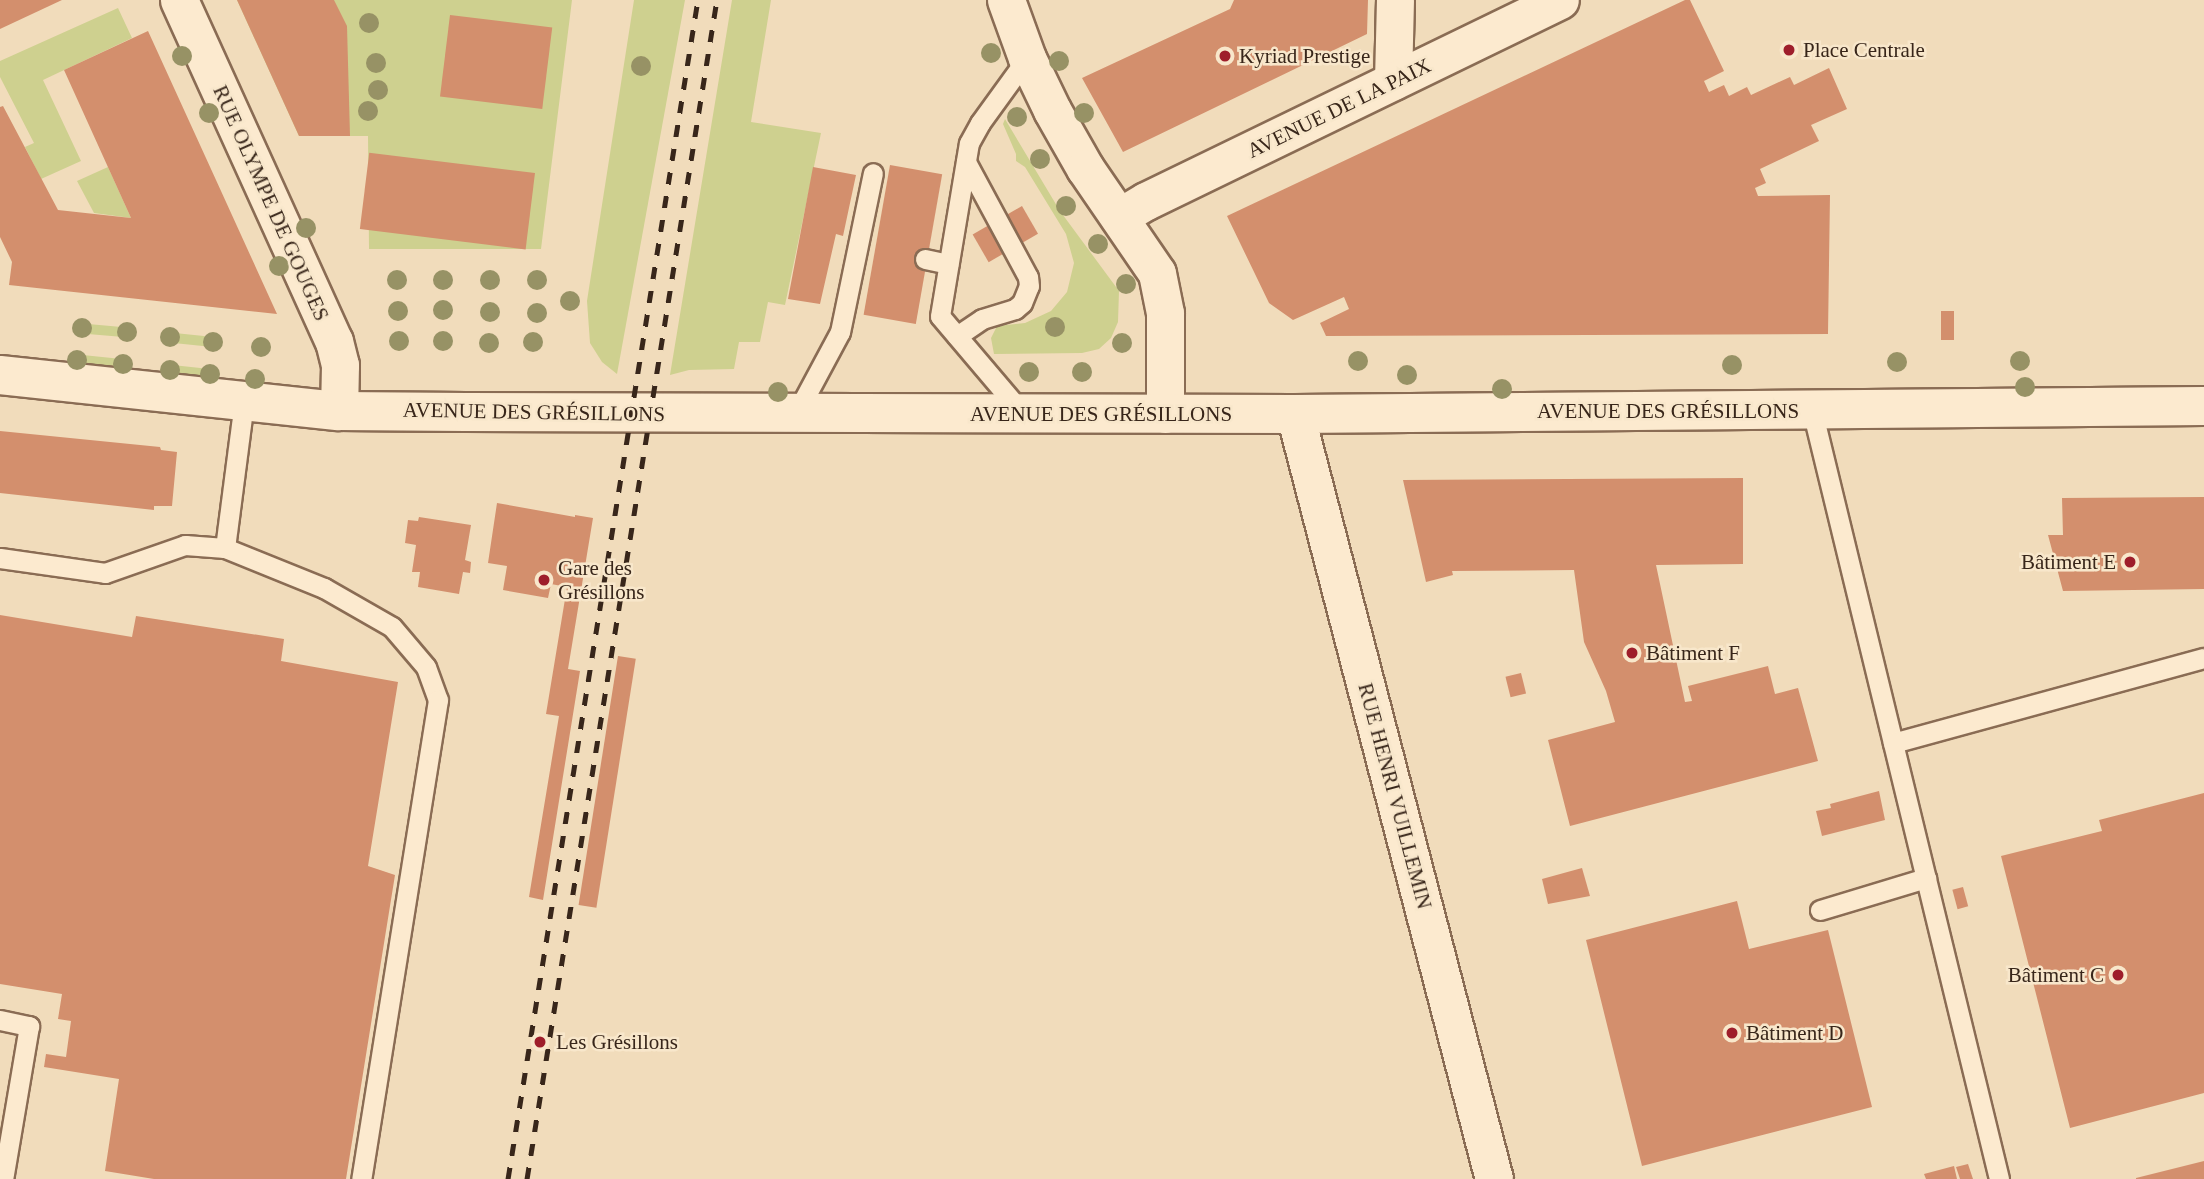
<!DOCTYPE html>
<html>
<head>
<meta charset="utf-8">
<style>
	body { margin:0 }
	#map { position:relative; width:2204px; height:1179px; overflow:hidden; background:#f1dcbb; font-family:"Times New Roman",serif }
	div>[style] { position:absolute }
	[style*='--x'] { left:calc(var(--x)*1px); top:calc(var(--y)*1px); width:calc(var(--w)*1px); rotate:calc(var(--a)*1deg) }
	.green>* { inset:0; background:#ced08f; transform-origin:0 0 }
	.building>* { inset:0; background:#d38f6d; transform-origin:0 0 }
	.roads { filter:drop-shadow(2px 0 #8a6c54) drop-shadow(-2px 0 #8a6c54) drop-shadow(0 2px #8a6c54) drop-shadow(0 -2px #8a6c54) }
	.lane>* { height:19px; margin:-9.5px; padding:0 9.5px; transform-origin:9.5px; border-radius:9.5px; background:#fceacf }
	.street>* { height:37px; margin:-18.5px; padding:0 18.5px; transform-origin:18.5px; border-radius:18.5px; background:#fceacf }
	.secondary>* { height:38px; margin:-19px; padding:0 19px; transform-origin:19px; border-radius:19px; background:#fceacf }
	.rail>* { height:5px; margin-top:-2.5px; transform-origin:0; background:repeating-linear-gradient(90deg,#38261a 0 12px,transparent 0 24px) }
	.trees>* { width:20px; height:20px; margin:-10px; border-radius:50%; background:#979265 }
	.dots>* { width:19px; height:19px; translate:-50% -50%; box-sizing:border-box; border:4px solid #f8e7cb; border-radius:50% }
	span { translate:-50% -50%; white-space:nowrap; text-align:center; line-height:1.15; -webkit-text-stroke:5px #f8e7cb; paint-order:stroke }
	.poi-label { font-size:21px; color:#38261a }
	.left { translate:0 -50%; text-align:left }
	.right { translate:-100% -50%; text-align:right }
	.street-label { font-size:21px; color:#38261a }
</style>
</head>
<body>
<div id="map">
	<div class="green">
		<div style="clip-path:polygon(237px 0,572px 0,541px 249px,369px 249px,368px 136px,299px 136px)"></div>
		<div style="clip-path:polygon(634px 0,685px 0,617px 374px,602px 362px,590px 343px,587px 301px)"></div>
		<div style="clip-path:polygon(732px 0,771px 0,751px 122px,821px 133px,785px 305px,768px 302px,760px 342px,739px 342px,734px 369px,689px 370px,670px 375px)"></div>
		<div style="clip-path:polygon(118px 8px,132px 38px,43px 80px,81px 161px,41px 179px,25px 147px,34px 143px,0 77px,0 61px)"></div>
		<div style="clip-path:polygon(1005px 119px,1060px 211px,1119px 291px,1118px 322px,1111px 338px,1099px 349px,1082px 353px,994px 354px,991px 338px,997px 326px,1025px 323px,1051px 311px,1067px 292px,1074px 263px,1066px 234px,1025px 167px,1016px 161px,1016px 154px,1003px 124px)"></div>
		<div style="clip-path:polygon(108px 167px,131px 218px,94px 213px,77px 181px)"></div>
		<div style="left:77px;top:323px;width:56px;height:10px;rotate:5deg"></div>
		<div style="left:165px;top:332px;width:56px;height:10px;rotate:6deg"></div>
		<div style="left:73px;top:354px;width:56px;height:10px;rotate:6deg"></div>
		<div style="left:163px;top:364px;width:54px;height:10px;rotate:6deg"></div>
	</div>
	<div class="building">
		<div style="clip-path:polygon(0 0,62px 0,0 29px)"></div>
		<div style="clip-path:polygon(237px 0,334px 0,347px 26px,350px 136px,299px 136px)"></div>
		<div style="clip-path:polygon(1234px 0,1368px 0,1367px 34px,1123px 152px,1082px 78px,1230px 9px)"></div>
		<div style="clip-path:polygon(1685px 0,1690px 0,1724px 71px,1704px 81px,1709px 92px,1724px 85px,1729px 96px,1747px 87px,1751px 95px,1790px 77px,1794px 85px,1829px 68px,1847px 109px,1811px 125px,1819px 141px,1760px 169px,1766px 183px,1755px 188px,1758px 196px,1830px 195px,1828px 334px,1326px 336px,1320px 323px,1349px 309px,1344px 297px,1293px 320px,1269px 303px,1227px 216px)"></div>
		<div style="left:450px;top:15px;width:103px;height:82px;rotate:7deg"></div>
		<div style="clip-path:polygon(148px 31px,216px 180px,277px 314px,9px 285px,12px 262px,0 237px,0 107px,3px 106px,58px 210px,131px 218px,64px 70px)"></div>
		<div style="left:890px;top:165px;width:53px;height:152px;rotate:10deg"></div>
		<div style="clip-path:polygon(813px 167px,856px 175px,843px 236px,836px 234px,820px 304px,788px 299px)"></div>
		<div style="left:535px;top:173px;width:77px;height:167px;rotate:97deg"></div>
		<div style="left:1022px;top:206px;width:32px;height:57px;rotate:60deg"></div>
		<div style="left:1941px;top:311px;width:13px;height:29px"></div>
		<div style="clip-path:polygon(0 431px,160px 447px,161px 450px,177px 452px,172px 506px,154px 506px,154px 510px,0 493px)"></div>
		<div style="clip-path:polygon(1743px 478px,1743px 564px,1656px 565px,1685px 702px,1692px 701px,1688px 686px,1768px 666px,1775px 694px,1798px 688px,1818px 761px,1570px 826px,1548px 740px,1615px 722px,1606px 691px,1584px 642px,1574px 570px,1452px 571px,1453px 575px,1426px 582px,1403px 480px)"></div>
		<div style="clip-path:polygon(2204px 497px,2204px 589px,2063px 591px,2048px 535px,2063px 535px,2062px 498px)"></div>
		<div style="clip-path:polygon(497px 503px,575px 517px,575px 515px,593px 518px,568px 669px,580px 671px,543px 900px,529px 897px,559px 716px,546px 714px,567px 587px,551px 584px,548px 598px,503px 590px,507px 566px,488px 563px)"></div>
		<div style="clip-path:polygon(419px 517px,471px 525px,465px 560px,471px 562px,470px 573px,463px 572px,459px 594px,418px 587px,420px 572px,412px 572px,416px 545px,405px 543px,408px 520px,418px 521px)"></div>
		<div style="clip-path:polygon(0 615px,132px 637px,136px 616px,284px 639px,281px 661px,398px 682px,368px 866px,395px 875px,346px 1179px,154px 1179px,105px 1171px,119px 1079px,44px 1067px,46px 1054px,66px 1057px,71px 1021px,58px 1019px,62px 994px,0 984px)"></div>
		<div style="left:618px;top:656px;width:18px;height:252px;rotate:9deg"></div>
		<div style="left:1521px;top:673px;width:21px;height:16px;rotate:76deg"></div>
		<div style="clip-path:polygon(1879px 791px,1885px 820px,1822px 836px,1816px 811px,1831px 808px,1830px 804px)"></div>
		<div style="clip-path:polygon(2204px 793px,2204px 1093px,2070px 1128px,2001px 856px,2102px 831px,2099px 820px)"></div>
		<div style="clip-path:polygon(1582px 868px,1590px 896px,1548px 904px,1542px 879px)"></div>
		<div style="left:1963px;top:887px;width:20px;height:11px;rotate:75deg"></div>
		<div style="clip-path:polygon(1737px 901px,1749px 949px,1828px 930px,1872px 1107px,1642px 1166px,1586px 940px)"></div>
		<div style="clip-path:polygon(2204px 1161px,2204px 1179px,2136px 1179px,2136px 1178px)"></div>
		<div style="clip-path:polygon(1968px 1164px,1973px 1179px,1960px 1179px,1956px 1167px)"></div>
		<div style="clip-path:polygon(1954px 1166px,1957px 1179px,1926px 1179px,1924px 1174px)"></div>
	</div>
	<div class="roads">
		<div class="lane">
			<div style="--x:925;--y:259;--w:24;--a:12"></div>
			<div style="--x:957;--y:336;--w:30;--a:-34"></div>
			<div style="--x:982;--y:319;--w:34;--a:-17"></div>
			<div style="--x:1015;--y:309;--w:9;--a:-41"></div>
			<div style="--x:1022;--y:303;--w:18;--a:-68"></div>
			<div style="--x:1029;--y:286;--w:9;--a:-96"></div>
			<div style="--x:1028;--y:277;--w:131;--a:-118.3"></div>
			<div style="--x:1812;--y:410;--w:791;--a:76.33"></div>
			<div style="--x:796;--y:414;--w:93;--a:-61.8"></div>
			<div style="--x:840;--y:332;--w:162;--a:-78.3"></div>
			<div style="--x:1023;--y:414;--w:128;--a:-130.3"></div>
			<div style="--x:940;--y:316;--w:175;--a:-80.5"></div>
			<div style="--x:969;--y:143;--w:23;--a:-61"></div>
			<div style="--x:980;--y:123;--w:80;--a:-54.1"></div>
			<div style="--x:225;--y:548;--w:107;--a:22"></div>
			<div style="--x:324;--y:588;--w:78;--a:29.8"></div>
			<div style="--x:392;--y:627;--w:52;--a:49.6"></div>
			<div style="--x:426;--y:667;--w:35;--a:70"></div>
			<div style="--x:438;--y:700;--w:485;--a:99.1"></div>
			<div style="--x:0;--y:558;--w:106;--a:8.1"></div>
			<div style="--x:105;--y:573;--w:85;--a:-19.3"></div>
			<div style="--x:185;--y:545;--w:40;--a:4.3"></div>
			<div style="--x:225;--y:548;--w:148;--a:-82.6"></div>
			<div style="--x:1893;--y:743;--w:322;--a:-15.3"></div>
			<div style="--x:1820;--y:910;--w:111;--a:-16.8"></div>
			<div style="--x:0;--y:1020;--w:30;--a:12"></div>
			<div style="--x:29;--y:1026;--w:155;--a:99.6"></div>
		</div>
		<div class="street">
			<div style="--x:179;--y:0;--w:375;--a:65.6"></div>
			<div style="--x:334;--y:341;--w:25;--a:76"></div>
			<div style="--x:340;--y:365;--w:46;--a:91.2"></div>
			<div style="--x:1006;--y:0;--w:62;--a:70.1"></div>
			<div style="--x:1027;--y:58;--w:58;--a:64.3"></div>
			<div style="--x:1052;--y:110;--w:67;--a:60.4"></div>
			<div style="--x:1085;--y:168;--w:127;--a:55.6"></div>
			<div style="--x:1157;--y:273;--w:41;--a:78.7"></div>
			<div style="--x:1165;--y:313;--w:101;--a:90"></div>
			<div style="--x:1393;--y:81;--w:81;--a:-88.6"></div>
			<div style="--x:1119;--y:217;--w:31;--a:-31"></div>
			<div style="--x:1146;--y:201;--w:460;--a:-25.9"></div>
			<div style="--x:1295;--y:414;--w:790;--a:75.42"></div>
		</div>
		<div class="secondary">
			<div style="--x:0;--y:375;--w:341;--a:6.1"></div>
			<div style="--x:339;--y:411;--w:127;--a:0.5"></div>
			<div style="--x:466;--y:412;--w:829;--a:0.14"></div>
			<div style="--x:1295;--y:414;--w:909;--a:-0.5"></div>
		</div>
	</div>
	<div class="rail">
		<div style="--x:508;--y:1179;--w:1194;--a:-80.85"></div>
		<div style="--x:527;--y:1179;--w:1194;--a:-80.85"></div>
	</div>
	<div class="trees">
		<div style="left:369px;top:23px"></div>
		<div style="left:991px;top:53px"></div>
		<div style="left:182px;top:56px"></div>
		<div style="left:1059px;top:61px"></div>
		<div style="left:376px;top:63px"></div>
		<div style="left:641px;top:66px"></div>
		<div style="left:378px;top:90px"></div>
		<div style="left:368px;top:111px"></div>
		<div style="left:209px;top:113px"></div>
		<div style="left:1084px;top:113px"></div>
		<div style="left:1017px;top:117px"></div>
		<div style="left:1040px;top:159px"></div>
		<div style="left:1066px;top:206px"></div>
		<div style="left:306px;top:228px"></div>
		<div style="left:1098px;top:244px"></div>
		<div style="left:279px;top:266px"></div>
		<div style="left:397px;top:280px"></div>
		<div style="left:443px;top:280px"></div>
		<div style="left:490px;top:280px"></div>
		<div style="left:537px;top:280px"></div>
		<div style="left:1126px;top:284px"></div>
		<div style="left:570px;top:301px"></div>
		<div style="left:443px;top:310px"></div>
		<div style="left:398px;top:311px"></div>
		<div style="left:490px;top:312px"></div>
		<div style="left:537px;top:313px"></div>
		<div style="left:1055px;top:327px"></div>
		<div style="left:82px;top:328px"></div>
		<div style="left:127px;top:332px"></div>
		<div style="left:170px;top:337px"></div>
		<div style="left:399px;top:341px"></div>
		<div style="left:443px;top:341px"></div>
		<div style="left:213px;top:342px"></div>
		<div style="left:533px;top:342px"></div>
		<div style="left:489px;top:343px"></div>
		<div style="left:1122px;top:343px"></div>
		<div style="left:261px;top:347px"></div>
		<div style="left:77px;top:360px"></div>
		<div style="left:1358px;top:361px"></div>
		<div style="left:2020px;top:361px"></div>
		<div style="left:1897px;top:362px"></div>
		<div style="left:123px;top:364px"></div>
		<div style="left:1732px;top:365px"></div>
		<div style="left:170px;top:370px"></div>
		<div style="left:1029px;top:372px"></div>
		<div style="left:1082px;top:372px"></div>
		<div style="left:210px;top:374px"></div>
		<div style="left:1407px;top:375px"></div>
		<div style="left:255px;top:379px"></div>
		<div style="left:2025px;top:387px"></div>
		<div style="left:1502px;top:389px"></div>
		<div style="left:778px;top:392px"></div>
	</div>
	<div class="dots">
		<div style="left:1789px;top:50px;background:#9e1e2b"></div>
		<div style="left:1225px;top:56px;background:#9e1e2b"></div>
		<div style="left:2130px;top:562px;background:#9e1e2b"></div>
		<div style="left:544px;top:580px;background:#9e1e2b"></div>
		<div style="left:1632px;top:653px;background:#9e1e2b"></div>
		<div style="left:2118px;top:975px;background:#9e1e2b"></div>
		<div style="left:1732px;top:1033px;background:#9e1e2b"></div>
		<div style="left:540px;top:1042px;background:#9e1e2b"></div>
	</div>
	<div class="poi-label">
		<span class="left" style="left:1803px;top:50px">Place Centrale</span>
		<span class="left" style="left:1239px;top:56px">Kyriad Prestige</span>
		<span class="right" style="left:2116px;top:562px">Bâtiment E</span>
		<span class="left" style="left:558px;top:580px">Gare des<br>Grésillons</span>
		<span class="left" style="left:1646px;top:653px">Bâtiment F</span>
		<span class="right" style="left:2104px;top:975px">Bâtiment C</span>
		<span class="left" style="left:1746px;top:1033px">Bâtiment D</span>
		<span class="left" style="left:556px;top:1042px">Les Grésillons</span>
	</div>
	<div class="street-label">
		<span style="left:1339px;top:108px;rotate:-26deg">AVENUE DE LA PAIX</span>
		<span style="left:271px;top:203px;rotate:66deg">RUE OLYMPE DE GOUGES</span>
		<span style="left:1668px;top:411px">AVENUE DES GRÉSILLONS</span>
		<span style="left:534px;top:412px;rotate:1deg">AVENUE DES GRÉSILLONS</span>
		<span style="left:1101px;top:414px">AVENUE DES GRÉSILLONS</span>
		<span style="left:1395px;top:796px;rotate:75deg">RUE HENRI VUILLEMIN</span>
	</div>
</div>
</body>
</html>
